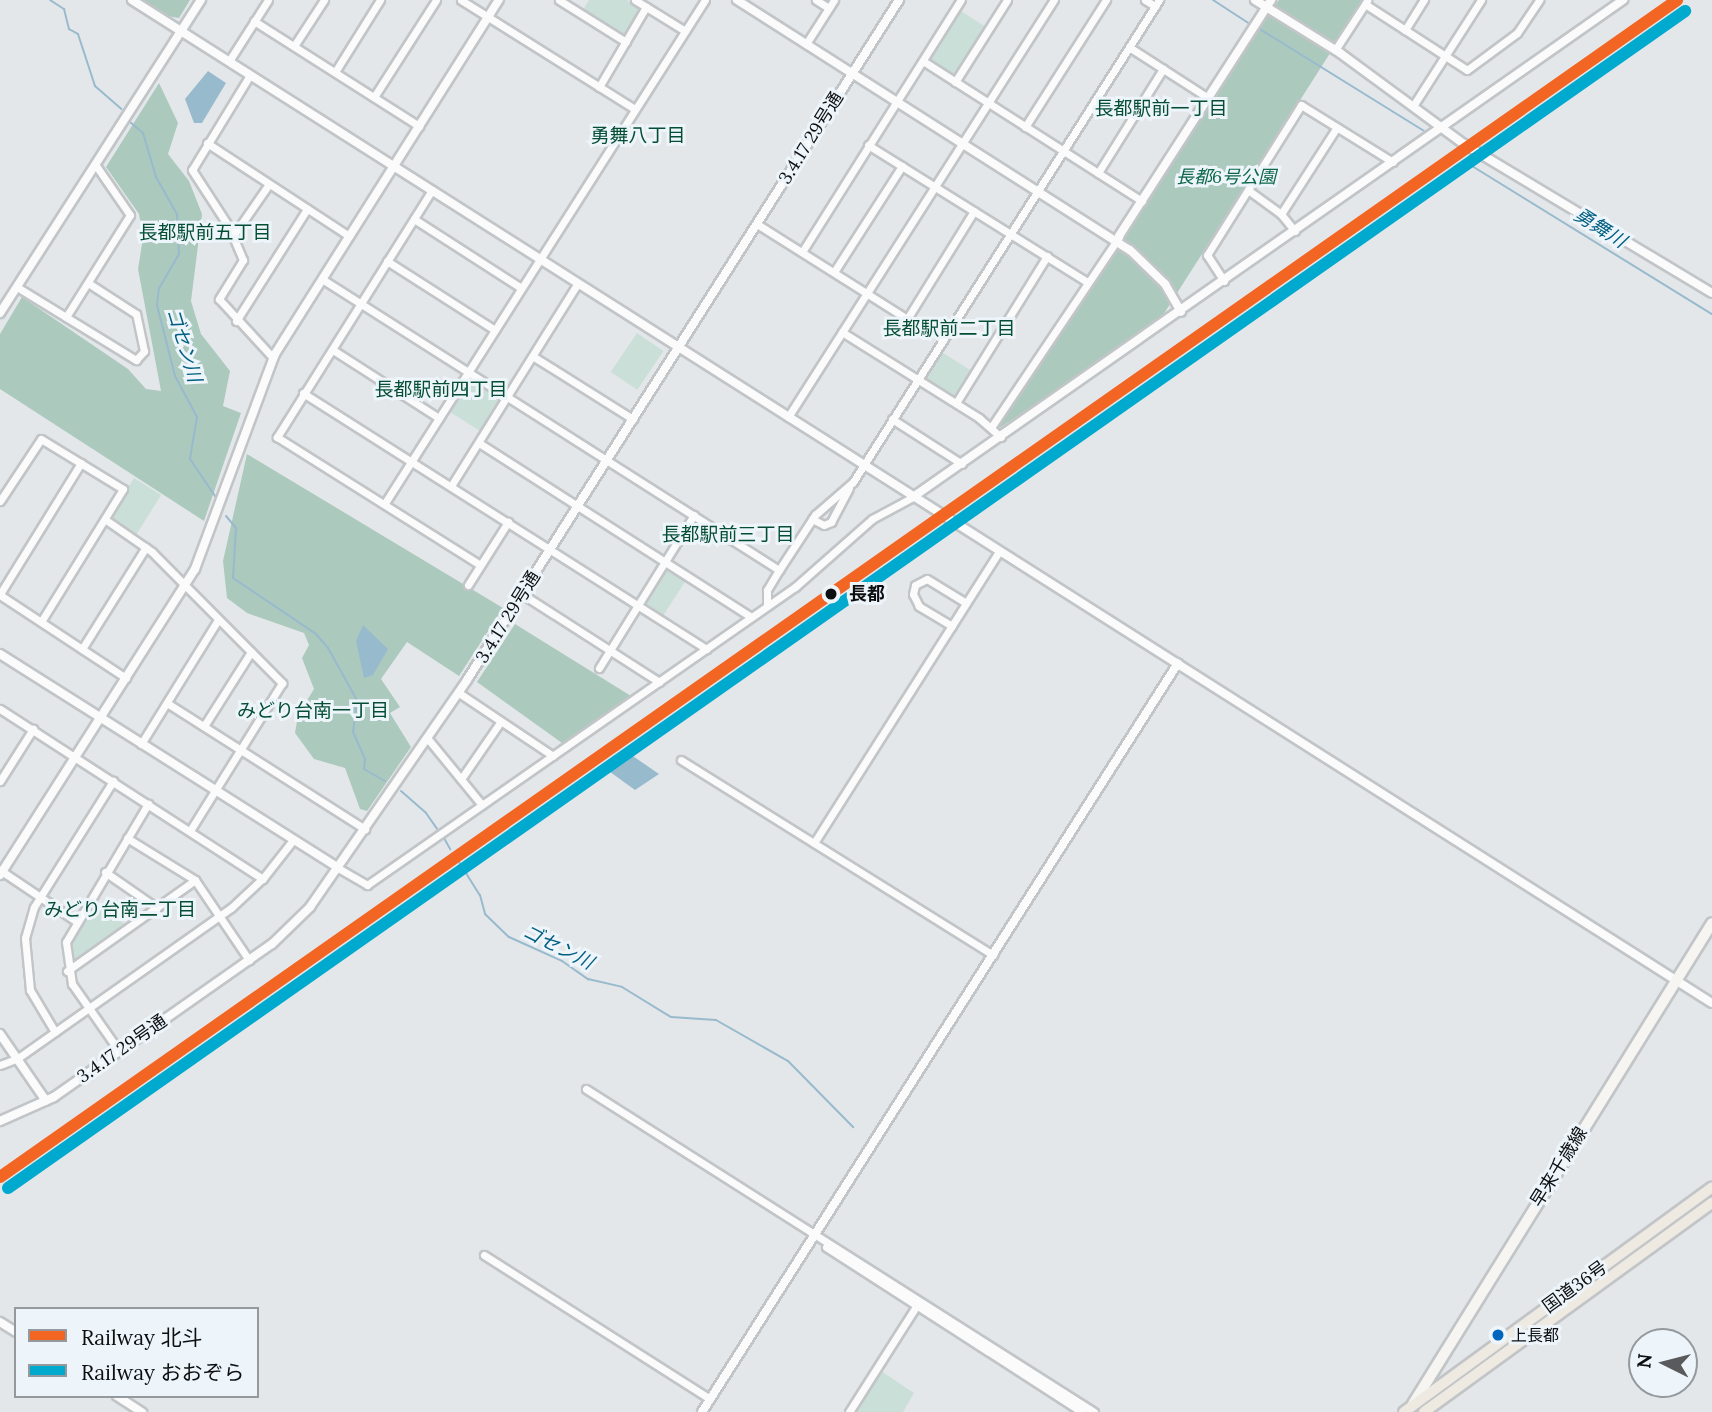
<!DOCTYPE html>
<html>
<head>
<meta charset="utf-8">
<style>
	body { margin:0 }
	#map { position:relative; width:1712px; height:1412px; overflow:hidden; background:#e4e7ea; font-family:Lora,"Noto Sans JP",serif }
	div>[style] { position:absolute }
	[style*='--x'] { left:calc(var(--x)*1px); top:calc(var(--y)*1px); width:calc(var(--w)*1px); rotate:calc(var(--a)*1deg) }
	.green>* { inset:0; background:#cadfd7; transform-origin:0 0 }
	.forest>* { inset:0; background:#acc9be }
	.water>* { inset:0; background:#98bacd }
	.stream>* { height:2px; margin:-1px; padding:0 1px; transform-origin:1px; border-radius:1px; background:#98bacd }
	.roads { filter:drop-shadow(2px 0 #c2c5c7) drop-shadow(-2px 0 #c2c5c7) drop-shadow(0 2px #c2c5c7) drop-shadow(0 -2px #c2c5c7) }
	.minor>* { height:7px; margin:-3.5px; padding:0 3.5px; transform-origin:3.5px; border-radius:3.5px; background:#fbfbfc }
	.tertiary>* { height:8px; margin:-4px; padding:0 4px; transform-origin:4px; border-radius:4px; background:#fbfbfc }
	.secondary>* { height:10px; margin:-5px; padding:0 5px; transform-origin:5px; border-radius:5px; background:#f6f5f2 }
	.trunk>* { height:10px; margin:-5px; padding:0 5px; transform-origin:5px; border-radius:5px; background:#eeeae2 }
	.rail-1>* { height:12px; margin:-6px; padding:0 6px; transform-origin:6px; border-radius:6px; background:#f26522 }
	.rail-2>* { height:12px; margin:-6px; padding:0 6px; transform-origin:6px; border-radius:6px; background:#00a9ce }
	.dots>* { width:19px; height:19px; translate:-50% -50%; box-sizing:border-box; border:4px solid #edf5fb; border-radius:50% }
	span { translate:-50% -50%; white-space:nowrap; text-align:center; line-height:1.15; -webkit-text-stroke:6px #edf5fb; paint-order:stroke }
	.bus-label { font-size:16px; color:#0c0e10 }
	.left { translate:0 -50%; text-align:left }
	.street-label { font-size:18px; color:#0c0e10 }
	.park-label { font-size:18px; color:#0e674a; font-style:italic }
	.stop-label { font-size:18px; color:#0c0e10; font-weight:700 }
	.neighbourhood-label { font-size:19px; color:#054e34 }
	.water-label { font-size:19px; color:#025f81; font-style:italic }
	.legend { position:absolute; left:14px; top:1307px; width:245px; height:91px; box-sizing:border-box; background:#edf5fb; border:2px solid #93999d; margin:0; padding:9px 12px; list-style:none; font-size:21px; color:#0c0e10 }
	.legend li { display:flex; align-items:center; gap:14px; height:35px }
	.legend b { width:35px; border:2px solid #93999d }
	.north { position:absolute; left:1628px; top:1328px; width:70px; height:70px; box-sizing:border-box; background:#edf5fb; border:2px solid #93999d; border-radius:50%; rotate:276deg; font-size:19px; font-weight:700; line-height:28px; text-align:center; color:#0c0e10 }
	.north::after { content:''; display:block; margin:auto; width:24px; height:32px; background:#585a5c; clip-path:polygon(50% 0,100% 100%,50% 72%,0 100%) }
</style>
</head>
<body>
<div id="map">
	<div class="green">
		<div style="clip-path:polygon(589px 0,627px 0,641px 9px,624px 35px,583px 10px)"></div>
		<div style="left:959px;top:10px;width:31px;height:59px;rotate:32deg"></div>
		<div style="left:637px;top:333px;width:32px;height:47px;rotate:34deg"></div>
		<div style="left:940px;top:351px;width:38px;height:34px;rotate:32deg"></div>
		<div style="left:469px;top:378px;width:39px;height:39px;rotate:32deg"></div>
		<div style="left:134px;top:478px;width:32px;height:47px;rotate:32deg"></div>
		<div style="left:666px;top:567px;width:24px;height:43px;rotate:33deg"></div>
		<div style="clip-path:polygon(91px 904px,127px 925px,74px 962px,70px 960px,73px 931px)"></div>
		<div style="clip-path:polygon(881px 1371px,914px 1393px,903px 1412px,855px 1412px)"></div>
	</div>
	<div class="forest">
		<div style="clip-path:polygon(142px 0,190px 0,179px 18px,167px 16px)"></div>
		<div style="clip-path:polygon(1279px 0,1364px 0,1156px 326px,990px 434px)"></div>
		<div style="clip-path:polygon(159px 83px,178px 123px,168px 154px,189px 181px,202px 214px,191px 301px,201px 334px,230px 371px,223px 406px,241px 413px,204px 521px,0 389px,0 334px,22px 297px,128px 369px,146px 389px,161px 391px,138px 269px,143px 238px,139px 214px,106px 167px)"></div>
		<div style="clip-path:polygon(247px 454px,503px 608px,459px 676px,407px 642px,381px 679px,400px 707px,390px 713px,411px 747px,367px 811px,360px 809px,345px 768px,314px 759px,295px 733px,298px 715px,314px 689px,302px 658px,309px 645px,304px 633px,247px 613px,227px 598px,223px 561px)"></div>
		<div style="clip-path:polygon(515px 624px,631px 696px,562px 743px,477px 682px)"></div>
	</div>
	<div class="water">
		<div style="clip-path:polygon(208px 71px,226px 83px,202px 123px,194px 123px,185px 99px)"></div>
		<div style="clip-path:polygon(363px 625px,388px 649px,373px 675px,364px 678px,356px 641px)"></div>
		<div style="clip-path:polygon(627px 752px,659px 774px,635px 790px,606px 769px)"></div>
	</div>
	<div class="stream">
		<div style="--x:50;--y:0;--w:17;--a:33"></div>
		<div style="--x:64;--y:9;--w:21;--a:76"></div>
		<div style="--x:69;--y:29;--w:10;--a:29"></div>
		<div style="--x:78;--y:34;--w:55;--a:71.9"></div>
		<div style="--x:95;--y:86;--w:35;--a:41"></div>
		<div style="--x:1213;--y:0;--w:44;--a:33"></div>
		<div style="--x:1258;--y:28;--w:195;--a:31.8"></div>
		<div style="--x:130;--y:122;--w:17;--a:40"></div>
		<div style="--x:143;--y:133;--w:46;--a:73.5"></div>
		<div style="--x:156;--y:177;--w:43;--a:60.4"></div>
		<div style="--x:177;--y:214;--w:40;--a:87.1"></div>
		<div style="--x:179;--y:254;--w:39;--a:120"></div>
		<div style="--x:159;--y:288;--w:17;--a:97"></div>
		<div style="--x:157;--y:305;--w:73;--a:75.8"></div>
		<div style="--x:175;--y:376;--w:47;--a:61.8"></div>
		<div style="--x:197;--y:417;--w:43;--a:99.5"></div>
		<div style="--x:190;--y:459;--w:48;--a:56"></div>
		<div style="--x:1472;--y:166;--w:282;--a:31.7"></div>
		<div style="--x:226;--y:516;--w:16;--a:50"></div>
		<div style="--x:236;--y:528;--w:50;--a:93.4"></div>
		<div style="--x:233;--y:578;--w:100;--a:34"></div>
		<div style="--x:316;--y:634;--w:18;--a:49"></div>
		<div style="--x:328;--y:648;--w:60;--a:60.9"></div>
		<div style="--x:357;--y:700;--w:32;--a:97"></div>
		<div style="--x:353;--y:732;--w:30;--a:66"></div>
		<div style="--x:365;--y:759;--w:10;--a:96"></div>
		<div style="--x:364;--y:769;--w:24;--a:30"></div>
		<div style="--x:401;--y:791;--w:33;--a:41"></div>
		<div style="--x:426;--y:813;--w:19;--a:55"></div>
		<div style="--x:444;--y:838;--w:13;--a:61"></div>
		<div style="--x:459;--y:862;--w:39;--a:58"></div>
		<div style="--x:480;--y:895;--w:20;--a:75"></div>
		<div style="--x:485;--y:914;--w:33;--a:44"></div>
		<div style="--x:509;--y:937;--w:58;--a:24.4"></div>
		<div style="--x:562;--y:961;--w:32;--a:35"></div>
		<div style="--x:588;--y:979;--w:35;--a:13"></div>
		<div style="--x:622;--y:987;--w:57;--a:31.5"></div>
		<div style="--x:671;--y:1017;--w:45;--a:3.8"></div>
		<div style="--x:716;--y:1020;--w:83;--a:29.7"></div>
		<div style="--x:788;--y:1061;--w:93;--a:45.4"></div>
	</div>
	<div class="roads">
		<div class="minor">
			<div style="--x:461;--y:0;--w:205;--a:32.1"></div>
			<div style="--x:559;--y:0;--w:79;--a:32.1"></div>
			<div style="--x:635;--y:0;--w:59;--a:31.8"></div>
			<div style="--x:816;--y:0;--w:15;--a:32"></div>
			<div style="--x:1145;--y:0;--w:12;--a:31"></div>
			<div style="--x:1365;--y:4;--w:121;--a:32.9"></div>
			<div style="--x:1467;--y:70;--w:62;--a:-36.5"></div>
			<div style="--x:1517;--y:33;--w:40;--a:-56"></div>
			<div style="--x:254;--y:21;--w:196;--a:32.5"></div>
			<div style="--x:1405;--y:30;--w:36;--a:-58"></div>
			<div style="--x:806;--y:44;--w:52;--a:-57.5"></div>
			<div style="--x:294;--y:46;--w:55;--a:-56.9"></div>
			<div style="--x:1129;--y:47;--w:94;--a:32.8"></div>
			<div style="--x:1335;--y:50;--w:59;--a:-56.9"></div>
			<div style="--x:229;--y:61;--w:72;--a:-57.4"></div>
			<div style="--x:923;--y:61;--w:260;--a:32.6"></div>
			<div style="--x:335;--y:72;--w:85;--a:-58"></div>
			<div style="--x:250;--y:75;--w:111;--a:121.4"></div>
			<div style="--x:192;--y:170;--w:68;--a:57"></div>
			<div style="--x:229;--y:227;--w:36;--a:67"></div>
			<div style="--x:243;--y:260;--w:46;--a:121.6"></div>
			<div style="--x:219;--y:299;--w:80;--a:47.5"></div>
			<div style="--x:955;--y:82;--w:97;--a:-57.6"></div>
			<div style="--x:599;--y:87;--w:93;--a:-59.6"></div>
			<div style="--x:374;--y:97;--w:115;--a:-57.4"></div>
			<div style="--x:1413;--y:106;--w:126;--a:-57.3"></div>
			<div style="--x:1025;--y:127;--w:151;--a:-57.5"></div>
			<div style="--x:207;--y:143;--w:170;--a:33.2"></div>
			<div style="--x:868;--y:145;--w:258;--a:32"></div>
			<div style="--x:1098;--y:173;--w:123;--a:-58"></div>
			<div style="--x:432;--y:190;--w:292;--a:122.1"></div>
			<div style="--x:277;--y:437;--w:240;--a:32.2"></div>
			<div style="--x:1248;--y:190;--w:41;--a:36"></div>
			<div style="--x:1281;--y:214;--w:22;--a:51"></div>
			<div style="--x:1281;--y:214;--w:103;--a:-57.2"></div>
			<div style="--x:414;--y:219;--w:127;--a:32.8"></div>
			<div style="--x:757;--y:224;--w:178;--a:32.3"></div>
			<div style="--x:907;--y:319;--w:127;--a:-58.2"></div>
			<div style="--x:233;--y:236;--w:63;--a:-55.3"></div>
			<div style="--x:802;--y:252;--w:298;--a:-57.8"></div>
			<div style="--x:387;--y:261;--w:128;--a:32.6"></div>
			<div style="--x:834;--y:272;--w:126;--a:-57.3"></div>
			<div style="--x:322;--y:279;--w:542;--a:32.49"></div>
			<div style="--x:1224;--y:281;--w:31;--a:-123"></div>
			<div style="--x:1207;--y:255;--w:177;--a:-57.9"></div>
			<div style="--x:1301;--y:105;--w:108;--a:31.8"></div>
			<div style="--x:17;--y:287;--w:140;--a:31.5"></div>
			<div style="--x:136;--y:360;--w:12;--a:-48"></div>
			<div style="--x:144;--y:351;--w:38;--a:-102"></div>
			<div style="--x:136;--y:314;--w:57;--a:-147.1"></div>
			<div style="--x:66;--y:317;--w:120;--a:-57.9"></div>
			<div style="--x:130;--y:215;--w:62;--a:-124.5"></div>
			<div style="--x:236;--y:321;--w:133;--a:-57.6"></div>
			<div style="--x:842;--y:332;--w:162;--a:32.1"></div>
			<div style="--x:979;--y:418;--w:29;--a:41"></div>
			<div style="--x:333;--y:350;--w:126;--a:32.7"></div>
			<div style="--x:534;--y:357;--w:117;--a:32.1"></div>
			<div style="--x:303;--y:393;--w:478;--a:32.4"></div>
			<div style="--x:956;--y:403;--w:173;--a:-58.2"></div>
			<div style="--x:788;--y:417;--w:495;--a:-57.5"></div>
			<div style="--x:892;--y:419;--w:83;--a:32.7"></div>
			<div style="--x:992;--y:426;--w:228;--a:-56.1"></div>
			<div style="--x:479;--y:443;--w:323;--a:32.6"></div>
			<div style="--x:451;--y:486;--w:239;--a:-58"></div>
			<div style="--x:0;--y:501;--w:74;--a:-56.5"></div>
			<div style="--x:41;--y:439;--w:96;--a:31.4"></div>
			<div style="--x:123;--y:489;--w:156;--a:121.7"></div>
			<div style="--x:385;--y:503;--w:596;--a:-57.54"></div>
			<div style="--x:812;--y:519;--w:13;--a:27"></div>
			<div style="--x:824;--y:525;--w:8;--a:-23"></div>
			<div style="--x:831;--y:522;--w:38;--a:-62"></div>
			<div style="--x:106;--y:520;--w:56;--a:34.8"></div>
			<div style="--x:152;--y:552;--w:185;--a:45.2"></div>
			<div style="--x:282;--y:683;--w:174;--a:121.9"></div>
			<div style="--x:468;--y:585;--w:75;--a:-57.6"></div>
			<div style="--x:0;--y:594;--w:154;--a:-58.3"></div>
			<div style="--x:522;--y:594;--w:163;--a:32.7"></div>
			<div style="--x:0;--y:595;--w:151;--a:33.4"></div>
			<div style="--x:767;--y:605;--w:15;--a:-90"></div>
			<div style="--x:767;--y:590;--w:23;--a:-59"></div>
			<div style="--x:779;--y:570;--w:66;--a:-56.8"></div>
			<div style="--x:815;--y:515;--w:50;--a:-41"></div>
			<div style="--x:853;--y:482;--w:571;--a:-57.59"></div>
			<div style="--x:952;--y:626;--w:39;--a:-149"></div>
			<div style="--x:919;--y:606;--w:13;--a:-117"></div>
			<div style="--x:913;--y:594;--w:9;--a:-77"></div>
			<div style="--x:915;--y:585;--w:13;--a:-27"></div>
			<div style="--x:927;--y:579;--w:46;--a:31.6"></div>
			<div style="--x:82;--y:649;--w:120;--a:-57.9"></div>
			<div style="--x:599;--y:668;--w:180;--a:-58.2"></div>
			<div style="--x:459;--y:693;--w:113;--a:33.8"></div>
			<div style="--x:167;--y:703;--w:235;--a:32.5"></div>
			<div style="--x:0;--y:709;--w:313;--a:32.9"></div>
			<div style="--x:204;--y:726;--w:88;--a:-57.6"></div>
			<div style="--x:428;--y:739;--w:85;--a:50.7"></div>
			<div style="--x:141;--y:744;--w:146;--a:-58.2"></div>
			<div style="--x:681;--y:760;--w:368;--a:32"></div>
			<div style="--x:461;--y:779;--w:70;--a:-55.4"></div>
			<div style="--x:0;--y:781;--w:62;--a:-57.6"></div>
			<div style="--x:127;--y:838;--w:80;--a:31.7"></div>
			<div style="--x:195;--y:880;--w:97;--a:56"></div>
			<div style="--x:814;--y:843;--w:346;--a:-57.6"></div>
			<div style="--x:338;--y:868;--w:34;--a:30"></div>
			<div style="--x:367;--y:885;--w:522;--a:-34.85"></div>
			<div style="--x:795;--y:587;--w:103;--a:-41.4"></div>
			<div style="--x:872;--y:519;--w:47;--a:-28.2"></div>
			<div style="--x:0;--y:870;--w:92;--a:33.9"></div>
			<div style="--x:105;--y:872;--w:63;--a:34.7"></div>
			<div style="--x:67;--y:971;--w:157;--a:-35.4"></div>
			<div style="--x:55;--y:1032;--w:49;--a:-120.8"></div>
			<div style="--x:30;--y:990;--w:52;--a:-95.5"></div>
			<div style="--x:25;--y:938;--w:32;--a:-74"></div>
			<div style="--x:34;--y:907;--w:149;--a:-57.9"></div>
			<div style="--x:119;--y:1051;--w:82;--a:-125"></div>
			<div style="--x:72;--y:984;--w:42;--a:-98.1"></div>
			<div style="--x:66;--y:942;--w:161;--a:-59.3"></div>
			<div style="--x:0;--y:1065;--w:19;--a:-21"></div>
			<div style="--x:18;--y:1058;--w:261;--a:-35.2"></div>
			<div style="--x:231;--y:908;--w:45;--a:-43.2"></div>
			<div style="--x:264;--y:877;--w:47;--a:-51.9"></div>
			<div style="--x:586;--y:1089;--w:602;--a:32.45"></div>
			<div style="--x:826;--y:1247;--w:305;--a:32.8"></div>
			<div style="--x:484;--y:1255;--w:268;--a:32.5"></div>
			<div style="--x:849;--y:1412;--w:127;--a:-57.6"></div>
		</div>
		<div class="tertiary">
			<div style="--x:132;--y:0;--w:1871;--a:32.41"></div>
			<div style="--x:737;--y:0;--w:466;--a:32.5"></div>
			<div style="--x:1130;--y:250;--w:49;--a:44.2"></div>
			<div style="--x:1165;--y:284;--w:32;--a:60"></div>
			<div style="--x:1255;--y:0;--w:100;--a:31.9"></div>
			<div style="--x:1340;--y:53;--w:154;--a:36.3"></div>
			<div style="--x:1464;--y:144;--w:289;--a:31"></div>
			<div style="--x:1119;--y:236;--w:281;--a:-57.2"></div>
			<div style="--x:0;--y:313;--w:372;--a:-57.3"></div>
			<div style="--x:913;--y:497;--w:867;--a:-34.99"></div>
			<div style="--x:0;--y:654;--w:400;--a:32.3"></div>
			<div style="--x:0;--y:875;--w:363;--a:-57.5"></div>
			<div style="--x:195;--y:569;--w:229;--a:-69.6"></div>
			<div style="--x:275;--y:354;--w:419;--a:-57.7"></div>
			<div style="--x:0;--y:1034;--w:81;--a:55.5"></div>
			<div style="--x:0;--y:1121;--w:59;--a:-24"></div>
			<div style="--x:54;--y:1097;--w:266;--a:-35.1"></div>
			<div style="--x:272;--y:944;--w:53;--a:-44.2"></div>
			<div style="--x:310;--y:907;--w:276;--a:-55.3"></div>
			<div style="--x:467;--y:680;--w:806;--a:-57.57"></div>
			<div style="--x:0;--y:1322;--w:19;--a:32"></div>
			<div style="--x:117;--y:1396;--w:30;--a:33"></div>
			<div style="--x:702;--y:1412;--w:887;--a:-57.56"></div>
		</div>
		<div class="secondary">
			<div style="--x:1413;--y:1404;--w:566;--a:-58.13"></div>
		</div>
		<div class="trunk">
			<div style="--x:1404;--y:1412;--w:381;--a:-36.1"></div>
			<div style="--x:1424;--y:1412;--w:356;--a:-36"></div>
		</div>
	</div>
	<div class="rail-1">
		<div style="--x:0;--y:1177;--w:2049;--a:-35.06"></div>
	</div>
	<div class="rail-2">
		<div style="--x:8;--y:1188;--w:2049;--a:-35.06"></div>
	</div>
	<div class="dots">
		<div style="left:831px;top:594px;background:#0c0e10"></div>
		<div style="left:1498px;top:1335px;background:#0065bd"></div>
	</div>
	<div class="bus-label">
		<span class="left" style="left:1511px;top:1335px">上長都</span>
	</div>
	<div class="street-label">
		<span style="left:811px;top:138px;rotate:-58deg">3.4.17 29号通</span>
		<span style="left:508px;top:617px;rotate:-58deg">3.4.17 29号通</span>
		<span style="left:122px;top:1049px;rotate:-35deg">3.4.17 29号通</span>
		<span style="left:1559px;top:1167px;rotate:-58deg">早来千歳線</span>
		<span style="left:1575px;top:1287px;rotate:-36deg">国道36号</span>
	</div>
	<div class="park-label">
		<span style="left:1226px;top:177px">長都6号公園</span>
	</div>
	<div class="stop-label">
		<span class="left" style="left:849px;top:594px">長都</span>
	</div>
	<div class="neighbourhood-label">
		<span style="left:1161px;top:109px">長都駅前一丁目</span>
		<span style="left:638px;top:136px">勇舞八丁目</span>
		<span style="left:205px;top:233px">長都駅前五丁目</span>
		<span style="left:949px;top:329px">長都駅前二丁目</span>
		<span style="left:441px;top:390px">長都駅前四丁目</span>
		<span style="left:728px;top:535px">長都駅前三丁目</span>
		<span style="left:313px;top:711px">みどり台南一丁目</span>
		<span style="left:120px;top:910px">みどり台南二丁目</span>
	</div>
	<div class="water-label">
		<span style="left:1600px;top:228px;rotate:32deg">勇舞川</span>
		<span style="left:184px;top:345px;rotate:73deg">ゴセン川</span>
		<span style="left:558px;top:947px;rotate:27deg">ゴセン川</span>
	</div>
	<ul class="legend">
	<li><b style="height:9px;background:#f26522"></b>Railway 北斗</li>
	<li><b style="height:9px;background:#00a9ce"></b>Railway おおぞら</li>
	</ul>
	<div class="north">N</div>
</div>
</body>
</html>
